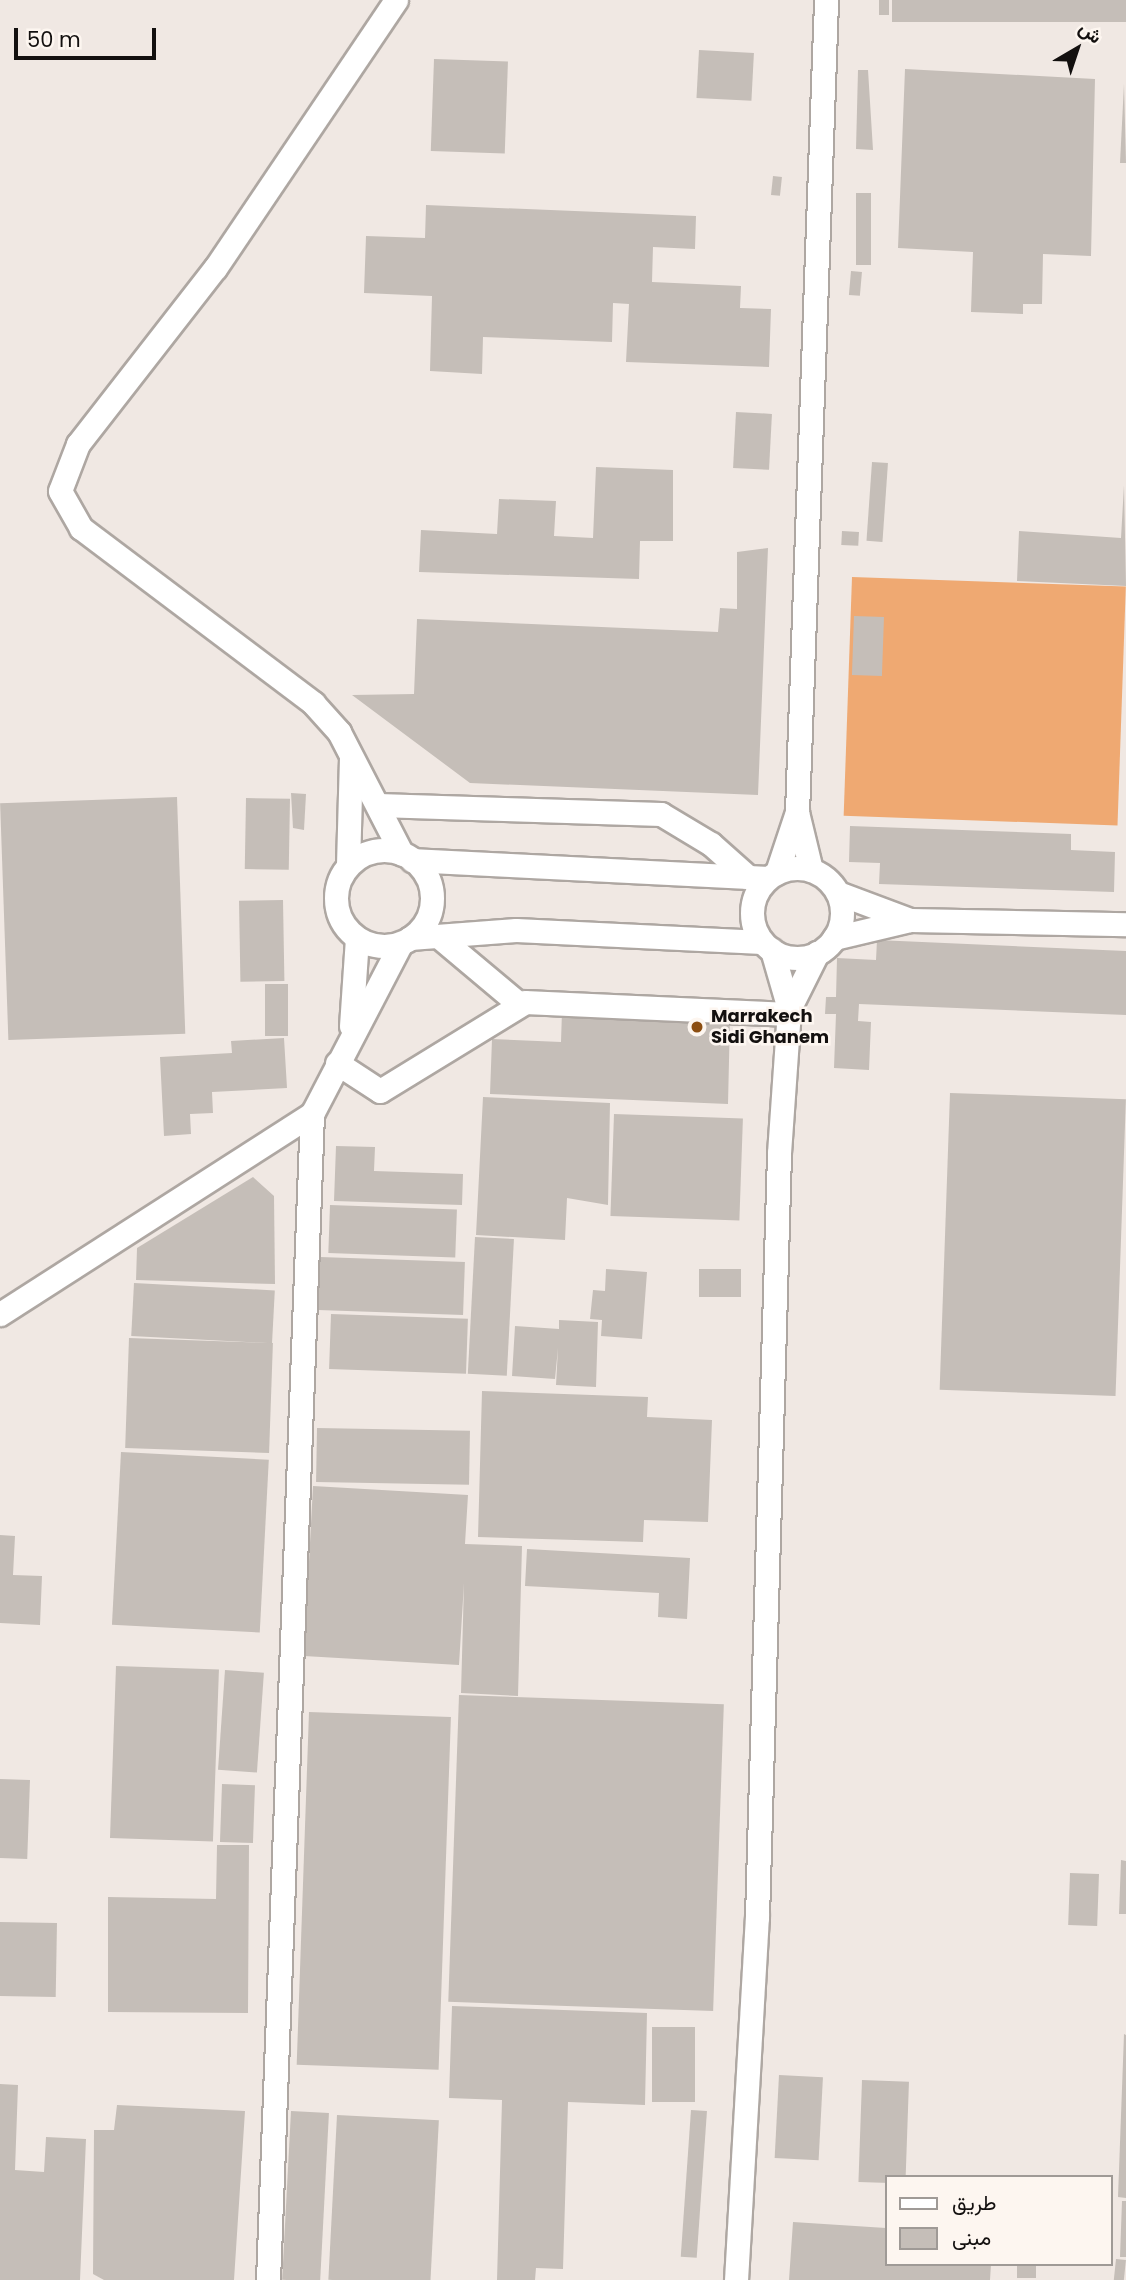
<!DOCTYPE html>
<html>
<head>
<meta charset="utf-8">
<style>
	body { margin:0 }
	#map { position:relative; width:1126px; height:2280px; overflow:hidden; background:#f0e8e3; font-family:Poppins,Vazirmatn,sans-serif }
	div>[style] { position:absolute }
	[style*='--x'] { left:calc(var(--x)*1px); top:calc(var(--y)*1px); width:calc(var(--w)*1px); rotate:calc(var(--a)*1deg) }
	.forest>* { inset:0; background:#efa972; transform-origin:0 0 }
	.building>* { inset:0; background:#c5beb8; transform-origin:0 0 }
	.roads { filter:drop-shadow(2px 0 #aea7a2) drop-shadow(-2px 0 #aea7a2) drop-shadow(0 2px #aea7a2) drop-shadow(0 -2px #aea7a2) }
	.street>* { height:23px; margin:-11.5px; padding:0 11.5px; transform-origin:11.5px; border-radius:11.5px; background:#fff }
	.street>.ring { margin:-11.5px; padding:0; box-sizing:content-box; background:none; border:23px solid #fff; border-radius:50% }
	.dots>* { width:19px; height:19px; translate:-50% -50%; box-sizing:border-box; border:4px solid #fdf6f0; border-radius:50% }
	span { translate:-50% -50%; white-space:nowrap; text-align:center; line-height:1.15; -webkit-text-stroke:5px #fdf6f0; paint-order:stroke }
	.poi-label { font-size:18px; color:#13100f; font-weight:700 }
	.left { translate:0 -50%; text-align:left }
	.legend { position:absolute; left:885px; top:2175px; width:228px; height:91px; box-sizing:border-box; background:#fdf6f0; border:2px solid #9f9a96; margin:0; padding:9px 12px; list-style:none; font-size:21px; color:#13100f }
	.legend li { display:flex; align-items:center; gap:14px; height:35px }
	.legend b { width:35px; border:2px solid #9f9a96 }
	.north { position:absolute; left:1042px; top:14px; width:70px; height:70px; -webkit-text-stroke:5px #fdf6f0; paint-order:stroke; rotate:39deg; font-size:19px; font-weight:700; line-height:28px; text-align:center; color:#13100f }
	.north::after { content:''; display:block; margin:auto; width:24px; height:32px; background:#13100f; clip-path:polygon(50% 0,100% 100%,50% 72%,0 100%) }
	.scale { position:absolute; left:14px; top:28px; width:142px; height:32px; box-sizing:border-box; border:4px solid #13100f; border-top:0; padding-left:9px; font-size:21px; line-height:24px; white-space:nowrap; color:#13100f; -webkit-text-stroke:5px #fdf6f0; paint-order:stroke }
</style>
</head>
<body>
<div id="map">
	<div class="forest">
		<div style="left:852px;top:577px;width:274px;height:239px;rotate:2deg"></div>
	</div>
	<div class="building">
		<div style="left:879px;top:0;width:10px;height:15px"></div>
		<div style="left:892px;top:0;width:234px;height:22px"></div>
		<div style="left:699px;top:50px;width:55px;height:48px;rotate:3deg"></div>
		<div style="left:434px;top:59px;width:74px;height:92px;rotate:2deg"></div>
		<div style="clip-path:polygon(905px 69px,1095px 79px,1091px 256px,1043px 254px,1042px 304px,1023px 304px,1023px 314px,971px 312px,973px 252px,898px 248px)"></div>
		<div style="clip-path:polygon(858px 70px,868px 70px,873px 150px,856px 149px)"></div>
		<div style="clip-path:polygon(1124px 84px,1126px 163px,1120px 163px)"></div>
		<div style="left:773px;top:176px;width:9px;height:19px;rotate:6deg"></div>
		<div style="left:856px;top:193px;width:15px;height:72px"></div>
		<div style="clip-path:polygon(426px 205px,696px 216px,695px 249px,653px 247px,652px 282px,741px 286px,740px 308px,771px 309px,769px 367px,626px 362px,629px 304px,613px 303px,612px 342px,483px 337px,482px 374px,430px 371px,432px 296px,364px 293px,366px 236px,425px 238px)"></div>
		<div style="left:851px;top:271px;width:11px;height:24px;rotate:5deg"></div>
		<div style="left:736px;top:412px;width:36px;height:56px;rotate:3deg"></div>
		<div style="left:872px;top:462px;width:16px;height:79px;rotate:4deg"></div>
		<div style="clip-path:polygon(596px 467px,673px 470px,673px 541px,640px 541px,639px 579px,419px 572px,421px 530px,497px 534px,499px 499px,556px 501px,554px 536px,593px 538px)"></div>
		<div style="clip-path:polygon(1124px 485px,1126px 586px,1017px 581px,1019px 531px,1121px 538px)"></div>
		<div style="left:842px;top:531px;width:17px;height:14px;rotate:3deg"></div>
		<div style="clip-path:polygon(768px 548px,758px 795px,470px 783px,352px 695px,414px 694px,417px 619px,718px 632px,720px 608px,737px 609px,737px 552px)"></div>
		<div style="left:854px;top:616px;width:30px;height:59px;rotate:2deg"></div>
		<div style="clip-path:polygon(291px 793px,306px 794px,304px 830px,293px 828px)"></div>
		<div style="left:177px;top:797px;width:237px;height:177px;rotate:88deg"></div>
		<div style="left:246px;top:798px;width:44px;height:71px;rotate:1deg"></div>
		<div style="clip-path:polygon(850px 826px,1071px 834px,1071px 850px,1115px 852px,1114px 892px,879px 884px,880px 863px,849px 862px)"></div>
		<div style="left:283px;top:900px;width:81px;height:44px;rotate:89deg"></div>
		<div style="clip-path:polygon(877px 940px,1126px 951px,1126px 1015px,859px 1004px,858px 1021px,871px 1022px,869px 1070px,834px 1068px,836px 1014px,825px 1014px,826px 997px,836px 997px,837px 958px,876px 960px)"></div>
		<div style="left:265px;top:984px;width:23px;height:52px"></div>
		<div style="clip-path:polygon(562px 1011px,730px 1018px,728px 1104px,490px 1094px,492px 1039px,561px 1042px)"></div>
		<div style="clip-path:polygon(284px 1038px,287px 1088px,212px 1092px,213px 1113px,190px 1114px,191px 1134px,164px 1136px,160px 1057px,232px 1053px,231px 1041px)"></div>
		<div style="left:950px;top:1093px;width:176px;height:297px;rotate:2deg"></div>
		<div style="clip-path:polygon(483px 1097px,610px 1103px,608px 1205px,567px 1198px,565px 1240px,476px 1235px)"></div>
		<div style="left:614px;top:1114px;width:129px;height:102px;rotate:2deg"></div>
		<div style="clip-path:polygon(336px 1146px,375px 1147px,374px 1171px,463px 1174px,462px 1205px,334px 1201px)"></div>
		<div style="clip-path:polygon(253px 1177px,274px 1196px,275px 1284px,136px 1280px,137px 1248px)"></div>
		<div style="left:330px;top:1205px;width:127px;height:48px;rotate:2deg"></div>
		<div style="left:475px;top:1237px;width:39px;height:137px;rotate:3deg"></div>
		<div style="left:320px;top:1257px;width:145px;height:53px;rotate:2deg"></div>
		<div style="clip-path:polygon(606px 1269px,647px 1272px,642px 1339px,601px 1336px,602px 1320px,590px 1319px,593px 1290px,605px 1291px)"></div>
		<div style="left:699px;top:1269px;width:42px;height:28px"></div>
		<div style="left:134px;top:1283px;width:141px;height:53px;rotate:3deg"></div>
		<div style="left:331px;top:1314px;width:137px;height:55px;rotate:2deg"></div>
		<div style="clip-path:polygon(559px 1320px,598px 1322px,596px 1387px,556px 1385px,558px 1348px,555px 1379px,512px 1376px,515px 1326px,559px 1329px)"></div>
		<div style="left:129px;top:1338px;width:144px;height:110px;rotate:2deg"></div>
		<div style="clip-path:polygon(482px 1391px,648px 1397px,647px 1417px,712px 1420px,708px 1522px,644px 1520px,643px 1542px,478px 1537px)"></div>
		<div style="left:317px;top:1428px;width:153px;height:54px;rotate:1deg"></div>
		<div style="left:121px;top:1452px;width:148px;height:173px;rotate:3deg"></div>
		<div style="clip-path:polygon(313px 1486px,468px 1495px,465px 1544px,522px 1546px,518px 1696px,461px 1693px,464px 1583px,459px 1665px,304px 1656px)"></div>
		<div style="clip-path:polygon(0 1535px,15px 1536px,13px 1575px,42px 1576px,40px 1625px,0 1623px)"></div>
		<div style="clip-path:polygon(527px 1549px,690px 1558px,687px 1619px,658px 1617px,659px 1593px,525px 1586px)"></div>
		<div style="left:116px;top:1666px;width:103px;height:172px;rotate:2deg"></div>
		<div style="left:225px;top:1670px;width:39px;height:100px;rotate:4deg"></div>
		<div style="left:459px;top:1695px;width:265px;height:307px;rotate:2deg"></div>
		<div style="left:309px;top:1712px;width:142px;height:353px;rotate:2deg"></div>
		<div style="left:0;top:1779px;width:30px;height:79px;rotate:2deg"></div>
		<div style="left:222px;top:1784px;width:33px;height:58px;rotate:2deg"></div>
		<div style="clip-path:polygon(217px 1845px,249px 1845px,248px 2013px,108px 2012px,108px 1897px,216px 1899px)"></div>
		<div style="clip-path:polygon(1121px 1860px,1126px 1861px,1126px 1914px,1119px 1914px)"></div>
		<div style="left:1070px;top:1873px;width:29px;height:52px;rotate:2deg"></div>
		<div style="left:0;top:1922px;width:57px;height:74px;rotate:1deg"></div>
		<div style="clip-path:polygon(452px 2006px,647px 2013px,645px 2105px,568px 2102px,563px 2269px,536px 2268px,535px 2280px,497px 2280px,502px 2100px,449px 2098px)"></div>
		<div style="left:652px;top:2027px;width:43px;height:75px"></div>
		<div style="clip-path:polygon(1124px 2034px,1126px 2035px,1126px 2198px,1118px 2197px)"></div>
		<div style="left:779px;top:2075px;width:44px;height:83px;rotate:3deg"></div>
		<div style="left:862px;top:2080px;width:47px;height:102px;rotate:2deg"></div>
		<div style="clip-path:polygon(0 2084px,18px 2085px,15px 2170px,44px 2172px,46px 2137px,86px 2139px,80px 2280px,0 2280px)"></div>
		<div style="clip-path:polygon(117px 2105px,245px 2111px,234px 2280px,104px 2280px,93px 2274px,94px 2130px,114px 2130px)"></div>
		<div style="left:691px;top:2110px;width:16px;height:147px;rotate:4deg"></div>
		<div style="left:291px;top:2111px;width:38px;height:169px;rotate:3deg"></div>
		<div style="left:337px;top:2115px;width:102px;height:165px;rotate:3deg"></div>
		<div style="clip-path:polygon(1122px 2201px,1126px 2201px,1126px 2257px,1120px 2257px)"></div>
		<div style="clip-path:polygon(793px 2222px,886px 2228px,886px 2264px,991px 2264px,990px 2280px,789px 2280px)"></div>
		<div style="left:1116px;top:2259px;width:10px;height:21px;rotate:6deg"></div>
		<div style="left:1017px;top:2264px;width:19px;height:14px"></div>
	</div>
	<div class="roads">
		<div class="street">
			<div style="--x:396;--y:0;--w:323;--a:124"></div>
			<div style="--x:215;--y:268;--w:223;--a:127.9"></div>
			<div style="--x:78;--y:444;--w:50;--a:111"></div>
			<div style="--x:60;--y:491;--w:43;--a:60.4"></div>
			<div style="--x:81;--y:528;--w:291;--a:37"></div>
			<div style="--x:313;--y:703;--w:39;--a:48"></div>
			<div style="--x:339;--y:732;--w:137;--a:62.7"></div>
			<div style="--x:378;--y:805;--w:283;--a:1.8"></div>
			<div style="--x:661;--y:814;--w:58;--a:31"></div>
			<div style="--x:711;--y:844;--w:50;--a:41.7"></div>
			<div class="ring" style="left:336px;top:850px;width:73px;height:73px"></div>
			<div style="--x:412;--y:860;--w:355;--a:2.9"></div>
			<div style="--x:348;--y:865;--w:106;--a:-88.4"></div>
			<div class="ring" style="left:752px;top:868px;width:67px;height:67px"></div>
			<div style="--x:811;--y:870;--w:60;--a:-103.6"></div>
			<div style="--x:797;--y:812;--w:813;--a:-87.95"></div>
			<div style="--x:777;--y:872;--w:63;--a:-71.6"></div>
			<div style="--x:838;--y:893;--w:77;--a:20.6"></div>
			<div style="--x:438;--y:936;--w:106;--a:40"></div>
			<div style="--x:410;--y:938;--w:106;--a:-4.3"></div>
			<div style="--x:516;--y:930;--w:246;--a:2.8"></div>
			<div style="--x:834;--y:938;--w:78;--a:-13.3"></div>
			<div style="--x:910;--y:920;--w:216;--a:1.1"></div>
			<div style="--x:772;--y:950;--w:61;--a:73.9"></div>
			<div style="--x:351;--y:1026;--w:88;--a:-86.1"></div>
			<div style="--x:337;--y:1063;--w:51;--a:33.1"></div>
			<div style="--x:380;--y:1091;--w:170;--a:-31.5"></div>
			<div style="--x:525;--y:1002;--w:264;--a:2.6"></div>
			<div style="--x:0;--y:1314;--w:371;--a:-32.7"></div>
			<div style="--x:268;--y:2280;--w:1167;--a:-87.84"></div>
			<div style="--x:312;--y:1114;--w:193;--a:-62.5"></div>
			<div style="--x:736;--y:2280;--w:364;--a:-86.7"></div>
			<div style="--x:757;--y:1917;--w:764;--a:-88.35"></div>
			<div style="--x:779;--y:1153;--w:144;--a:-86"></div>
			<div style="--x:789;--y:1009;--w:63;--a:-63.4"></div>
		</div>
	</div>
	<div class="dots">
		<div style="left:697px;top:1027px;background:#8c4e11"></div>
	</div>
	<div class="poi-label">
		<span class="left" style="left:711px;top:1027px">Marrakech<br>Sidi Ghanem</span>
	</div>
	<ul class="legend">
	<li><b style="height:9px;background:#fff"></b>طريق</li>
	<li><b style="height:19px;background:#c5beb8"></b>مبنى</li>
	</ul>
	<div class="north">ش</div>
	<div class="scale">50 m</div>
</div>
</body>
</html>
